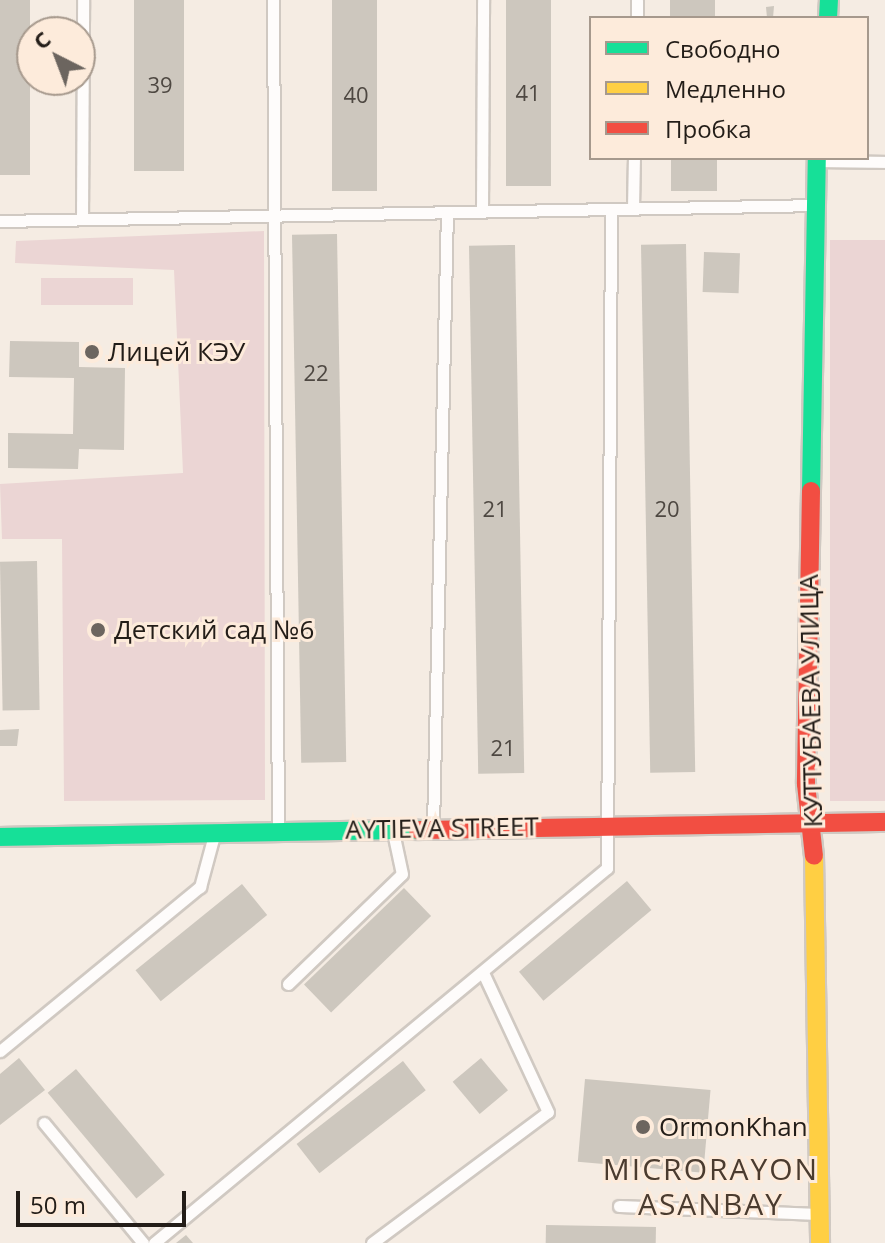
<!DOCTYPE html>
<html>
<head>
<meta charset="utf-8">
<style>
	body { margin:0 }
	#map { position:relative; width:885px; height:1243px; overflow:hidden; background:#f5ece3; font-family:"Open Sans",sans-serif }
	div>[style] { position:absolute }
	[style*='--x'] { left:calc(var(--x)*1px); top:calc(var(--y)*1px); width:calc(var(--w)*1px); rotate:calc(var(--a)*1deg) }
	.green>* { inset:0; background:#ebd5d4; transform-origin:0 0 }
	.building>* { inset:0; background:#cdc7be; transform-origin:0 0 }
	.roads { filter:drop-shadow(2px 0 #d0c9c2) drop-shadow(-2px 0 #d0c9c2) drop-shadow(0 2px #d0c9c2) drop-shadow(0 -2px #d0c9c2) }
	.lane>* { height:11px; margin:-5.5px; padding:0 5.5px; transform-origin:5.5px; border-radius:5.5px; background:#fefcfb }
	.fast>* { height:18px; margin:-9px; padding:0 9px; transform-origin:9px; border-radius:9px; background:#16e098 }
	.slow>* { height:18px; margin:-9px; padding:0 9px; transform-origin:9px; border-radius:9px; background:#ffcf43 }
	.jam>* { height:18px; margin:-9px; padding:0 9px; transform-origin:9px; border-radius:9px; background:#f24e42 }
	.dots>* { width:22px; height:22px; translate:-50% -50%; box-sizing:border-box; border:4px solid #fdebdb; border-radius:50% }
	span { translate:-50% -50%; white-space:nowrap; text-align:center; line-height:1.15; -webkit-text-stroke:6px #fdebdb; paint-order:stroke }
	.number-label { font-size:22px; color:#4e4842 }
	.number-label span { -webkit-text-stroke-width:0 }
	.poi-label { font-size:26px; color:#231d18 }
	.left { translate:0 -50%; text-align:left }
	.street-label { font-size:26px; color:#231d18 }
	.quarter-label { font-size:30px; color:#4a3b2f; letter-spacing:2px }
	.legend { position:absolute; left:589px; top:16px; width:280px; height:144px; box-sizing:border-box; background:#fdebdb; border:2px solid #a6998d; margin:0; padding:10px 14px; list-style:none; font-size:24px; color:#231d18 }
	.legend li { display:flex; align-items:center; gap:16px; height:40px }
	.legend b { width:40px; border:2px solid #a6998d }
	.north { position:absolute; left:16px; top:16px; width:80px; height:80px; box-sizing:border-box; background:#fdebdb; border:2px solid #a6998d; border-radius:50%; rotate:318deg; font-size:22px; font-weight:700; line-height:32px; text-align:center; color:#231d18 }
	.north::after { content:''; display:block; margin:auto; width:28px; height:36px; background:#6c655f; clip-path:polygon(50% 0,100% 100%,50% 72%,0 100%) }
	.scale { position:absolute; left:16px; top:1191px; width:170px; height:36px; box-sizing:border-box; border:4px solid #231d18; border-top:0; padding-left:10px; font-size:24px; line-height:28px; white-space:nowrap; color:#231d18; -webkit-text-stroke:6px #fdebdb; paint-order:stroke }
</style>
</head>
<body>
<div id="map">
	<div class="green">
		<div style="clip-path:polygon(264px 231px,265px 800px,64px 801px,62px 539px,2px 539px,0 484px,183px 473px,174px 270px,15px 263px,16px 241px)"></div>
		<div style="left:885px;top:240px;width:561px;height:55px;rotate:90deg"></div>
		<div style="left:133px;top:278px;width:27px;height:92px;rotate:90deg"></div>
	</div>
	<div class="building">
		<div style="left:0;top:0;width:30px;height:175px"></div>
		<div style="left:134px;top:0;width:50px;height:171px"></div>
		<div style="left:332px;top:0;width:45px;height:191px"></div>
		<div style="left:506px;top:0;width:45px;height:186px"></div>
		<div style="left:670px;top:0;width:45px;height:18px"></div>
		<div style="clip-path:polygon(774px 6px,773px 18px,767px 18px,766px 7px)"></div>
		<div style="left:671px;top:158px;width:46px;height:33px"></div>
		<div style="left:337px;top:234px;width:528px;height:45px;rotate:89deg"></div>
		<div style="left:686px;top:244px;width:528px;height:45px;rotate:89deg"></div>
		<div style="left:515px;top:245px;width:528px;height:46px;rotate:89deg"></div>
		<div style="left:704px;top:252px;width:36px;height:40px;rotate:2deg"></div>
		<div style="clip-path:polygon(10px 341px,79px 342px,79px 367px,125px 368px,124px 450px,79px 449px,78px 469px,8px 468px,8px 433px,73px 434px,74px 378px,9px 377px)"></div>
		<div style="left:37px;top:561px;width:149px;height:37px;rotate:89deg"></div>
		<div style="clip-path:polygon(19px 729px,17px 746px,0 746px,0 730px)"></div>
		<div style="left:627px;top:881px;width:38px;height:141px;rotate:50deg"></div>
		<div style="left:242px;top:884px;width:40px;height:137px;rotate:51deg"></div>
		<div style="left:404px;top:888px;width:39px;height:139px;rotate:46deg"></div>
		<div style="clip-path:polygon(19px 1058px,45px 1090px,0 1125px,0 1074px)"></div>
		<div style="left:481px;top:1058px;width:42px;height:37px;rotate:50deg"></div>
		<div style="left:403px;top:1061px;width:37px;height:135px;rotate:52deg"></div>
		<div style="left:76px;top:1069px;width:138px;height:37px;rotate:50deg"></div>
		<div style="left:585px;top:1079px;width:126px;height:83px;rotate:5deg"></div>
		<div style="left:546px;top:1225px;width:110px;height:18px;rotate:1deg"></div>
		<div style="clip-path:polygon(186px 1235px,193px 1243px,176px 1243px)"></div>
	</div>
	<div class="roads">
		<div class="lane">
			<div style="--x:273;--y:0;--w:831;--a:89.66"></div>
			<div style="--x:637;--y:18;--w:18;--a:-90"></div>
			<div style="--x:821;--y:161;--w:64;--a:0.9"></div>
			<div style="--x:633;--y:208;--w:50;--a:-88.9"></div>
			<div style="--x:482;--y:211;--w:211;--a:-89.7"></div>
			<div style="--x:82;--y:219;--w:219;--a:-89.7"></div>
			<div style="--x:0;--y:221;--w:815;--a:-1.12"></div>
			<div style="--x:433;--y:827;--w:615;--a:-88.7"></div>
			<div style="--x:288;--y:984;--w:158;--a:-44"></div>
			<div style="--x:402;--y:874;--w:43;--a:-102.1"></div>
			<div style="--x:0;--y:1051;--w:259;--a:-39.4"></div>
			<div style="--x:200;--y:887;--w:54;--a:-74.9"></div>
			<div style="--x:44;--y:1123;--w:156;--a:50.5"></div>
			<div style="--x:619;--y:1206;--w:200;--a:2.3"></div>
			<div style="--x:154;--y:1243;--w:588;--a:-39.62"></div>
			<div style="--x:607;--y:868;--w:659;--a:-89.65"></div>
			<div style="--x:372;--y:1243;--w:219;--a:-36.7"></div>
			<div style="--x:548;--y:1112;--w:151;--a:-115"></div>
		</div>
		<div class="fast">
			<div style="--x:828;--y:18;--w:18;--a:-87"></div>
			<div style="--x:811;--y:491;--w:333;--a:-89"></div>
			<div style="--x:0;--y:837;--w:418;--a:-1"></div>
		</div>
		<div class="slow">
			<div style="--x:814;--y:856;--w:387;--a:89.1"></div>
		</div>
		<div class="jam">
			<div style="--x:811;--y:491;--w:293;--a:91"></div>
			<div style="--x:806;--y:784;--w:72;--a:83.7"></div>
			<div style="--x:418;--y:830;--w:467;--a:-1"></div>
		</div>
	</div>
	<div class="dots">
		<div style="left:92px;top:352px;background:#6c655f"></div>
		<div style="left:98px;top:630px;background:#6c655f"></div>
		<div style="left:643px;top:1127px;background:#6c655f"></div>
	</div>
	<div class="number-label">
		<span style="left:160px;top:85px">39</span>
		<span style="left:528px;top:93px">41</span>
		<span style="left:356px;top:95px">40</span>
		<span style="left:316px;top:373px">22</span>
		<span style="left:495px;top:509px">21</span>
		<span style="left:667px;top:509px">20</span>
		<span style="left:503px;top:748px">21</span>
	</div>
	<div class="poi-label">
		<span class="left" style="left:108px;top:352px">Лицей КЭУ</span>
		<span class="left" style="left:114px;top:630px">Детский сад №6</span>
		<span class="left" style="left:659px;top:1127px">OrmonKhan</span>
	</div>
	<div class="street-label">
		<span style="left:811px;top:701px;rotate:-91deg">КУТТУБАЕВА УЛИЦА</span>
		<span style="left:442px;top:828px;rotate:-1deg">AYTIEVA STREET</span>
	</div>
	<div class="quarter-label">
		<span style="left:711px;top:1186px">MICRORAYON<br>ASANBAY</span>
	</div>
	<ul class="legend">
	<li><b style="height:10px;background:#16e098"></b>Свободно</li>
	<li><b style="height:10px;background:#ffcf43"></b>Медленно</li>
	<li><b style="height:10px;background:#f24e42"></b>Пробка</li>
	</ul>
	<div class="north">С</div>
	<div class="scale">50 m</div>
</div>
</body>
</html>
